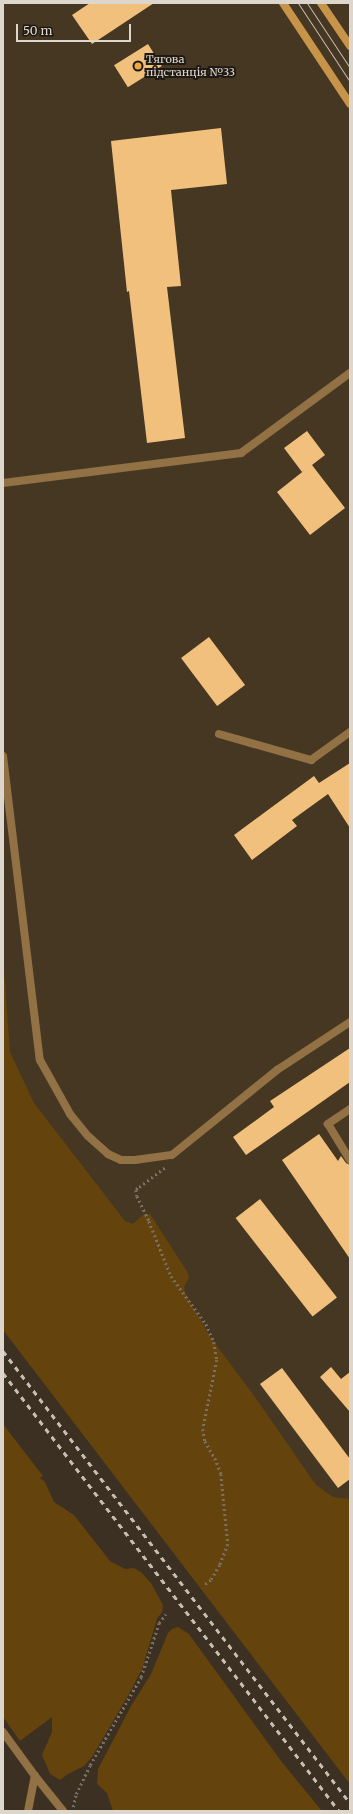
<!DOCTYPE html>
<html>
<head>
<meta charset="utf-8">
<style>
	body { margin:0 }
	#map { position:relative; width:353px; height:1814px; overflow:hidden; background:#3b3021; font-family:Merriweather,serif }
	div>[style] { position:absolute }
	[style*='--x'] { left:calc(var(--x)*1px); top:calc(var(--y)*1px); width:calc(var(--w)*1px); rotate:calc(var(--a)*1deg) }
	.built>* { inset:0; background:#463722 }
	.green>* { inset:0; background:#64430d }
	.building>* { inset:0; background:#f2c07d; transform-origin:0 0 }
	.path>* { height:2.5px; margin-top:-1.25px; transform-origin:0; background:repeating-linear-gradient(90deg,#7a7164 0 2px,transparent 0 5px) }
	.service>* { height:8px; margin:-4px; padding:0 4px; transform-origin:4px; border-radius:4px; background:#927145 }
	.minor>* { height:8px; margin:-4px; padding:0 4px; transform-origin:4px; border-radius:4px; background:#927145 }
	.secondary>* { height:8px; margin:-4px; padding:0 4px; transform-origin:4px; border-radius:4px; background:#c8944a }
	.tram>* { height:1px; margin:-0.5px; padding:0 0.5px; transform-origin:0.5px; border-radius:0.5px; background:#c7bfb5 }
	.rail>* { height:3px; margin-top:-1.5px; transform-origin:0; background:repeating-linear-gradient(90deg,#c7bfb5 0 5px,transparent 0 10px) }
	.dots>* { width:11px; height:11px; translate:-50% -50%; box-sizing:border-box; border:2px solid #1e1912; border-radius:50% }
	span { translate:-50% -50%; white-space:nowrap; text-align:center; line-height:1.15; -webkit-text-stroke:4px #1e1912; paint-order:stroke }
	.poi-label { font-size:11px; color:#ddd6cd }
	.left { translate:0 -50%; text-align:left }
	.frame { position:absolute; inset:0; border:4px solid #ddd6cd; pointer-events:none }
	.scale { position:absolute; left:16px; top:24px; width:115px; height:18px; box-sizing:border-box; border:2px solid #ddd6cd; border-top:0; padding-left:5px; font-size:12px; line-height:14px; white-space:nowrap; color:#ddd6cd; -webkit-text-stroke:3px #1e1912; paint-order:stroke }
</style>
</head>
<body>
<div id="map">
	<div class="built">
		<div style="clip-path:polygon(3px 3px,350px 3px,350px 1542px,3px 1068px)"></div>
	</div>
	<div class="green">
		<div style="clip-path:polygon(3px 956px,10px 1052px,34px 1103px,125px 1221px,133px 1224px,144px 1214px,150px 1214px,188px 1273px,189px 1278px,184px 1287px,185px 1293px,211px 1338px,255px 1397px,316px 1485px,333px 1497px,350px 1499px,350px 1784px,3px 1330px)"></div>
		<div style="clip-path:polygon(3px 1424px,43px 1476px,40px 1478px,45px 1482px,54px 1502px,74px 1515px,110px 1561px,125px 1569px,134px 1568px,141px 1572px,151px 1583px,163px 1605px,162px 1612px,157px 1619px,142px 1669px,129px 1694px,92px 1757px,84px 1766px,68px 1774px,60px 1780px,50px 1774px,42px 1755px,52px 1732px,52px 1717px,20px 1741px,3px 1717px)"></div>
		<div style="clip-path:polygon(178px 1627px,189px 1634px,281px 1761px,322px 1811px,113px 1811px,107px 1793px,97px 1784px,98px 1769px,131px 1706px,151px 1674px,168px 1633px,172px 1629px)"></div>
	</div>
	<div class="building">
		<div style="clip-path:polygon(90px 3px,154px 3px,92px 44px,72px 15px)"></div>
		<div style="left:148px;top:44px;width:26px;height:40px;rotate:58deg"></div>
		<div style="clip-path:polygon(221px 128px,227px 184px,171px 190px,181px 286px,167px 287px,185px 438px,147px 443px,129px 291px,127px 292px,111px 141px)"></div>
		<div style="clip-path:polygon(307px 431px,325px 455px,312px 465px,345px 508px,310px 535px,277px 492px,306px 469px,302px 472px,284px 448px)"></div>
		<div style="left:209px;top:637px;width:60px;height:35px;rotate:53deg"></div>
		<div style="clip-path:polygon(350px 763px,350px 828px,328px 794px,292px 820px,297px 826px,252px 860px,234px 835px,314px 776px,319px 783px)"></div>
		<div style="clip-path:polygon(350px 1048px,350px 1082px,246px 1155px,233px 1137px,274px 1107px,270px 1101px)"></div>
		<div style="clip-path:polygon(319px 1134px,338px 1161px,341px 1156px,346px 1163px,350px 1165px,350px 1259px,282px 1160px)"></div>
		<div style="left:260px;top:1199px;width:125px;height:31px;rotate:52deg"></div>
		<div style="clip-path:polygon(331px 1367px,341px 1379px,350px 1372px,350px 1412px,320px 1377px)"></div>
		<div style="clip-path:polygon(282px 1368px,350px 1459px,350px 1479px,338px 1488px,260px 1384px)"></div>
	</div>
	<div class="path">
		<div style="--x:165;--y:1168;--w:34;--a:143"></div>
		<div style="--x:138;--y:1188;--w:3;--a:135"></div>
		<div style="--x:136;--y:1190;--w:6;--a:81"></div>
		<div style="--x:137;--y:1196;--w:28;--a:64"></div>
		<div style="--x:149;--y:1221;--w:59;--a:68.2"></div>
		<div style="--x:171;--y:1276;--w:59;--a:53.9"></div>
		<div style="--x:206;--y:1324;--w:20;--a:66"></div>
		<div style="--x:214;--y:1342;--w:18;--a:81"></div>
		<div style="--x:217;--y:1360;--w:70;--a:101.5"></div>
		<div style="--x:203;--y:1429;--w:12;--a:81"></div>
		<div style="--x:205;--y:1441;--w:20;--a:60"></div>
		<div style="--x:215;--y:1458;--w:17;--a:69"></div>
		<div style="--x:221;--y:1474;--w:70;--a:84.3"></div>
		<div style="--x:228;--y:1544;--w:22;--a:111"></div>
		<div style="--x:220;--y:1565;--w:17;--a:121"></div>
		<div style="--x:211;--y:1580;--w:10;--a:143"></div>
		<div style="--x:73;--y:1807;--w:13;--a:-77"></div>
		<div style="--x:76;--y:1794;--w:32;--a:-64"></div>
		<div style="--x:90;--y:1765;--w:102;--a:-59.9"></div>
		<div style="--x:141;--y:1677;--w:57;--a:-71.6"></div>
		<div style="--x:159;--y:1623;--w:11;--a:-52"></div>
	</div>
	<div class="service">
		<div style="--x:3;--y:483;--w:240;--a:-7.2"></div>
		<div style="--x:241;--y:453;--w:135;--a:-36.3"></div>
		<div style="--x:219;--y:734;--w:96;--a:15.8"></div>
		<div style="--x:311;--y:760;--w:48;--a:-35.7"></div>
		<div style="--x:3;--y:756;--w:306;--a:83.1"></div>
		<div style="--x:40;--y:1060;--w:62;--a:60.9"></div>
		<div style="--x:70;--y:1114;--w:28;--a:51"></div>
		<div style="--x:88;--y:1136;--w:27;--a:42"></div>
		<div style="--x:108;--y:1154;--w:14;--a:25"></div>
		<div style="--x:121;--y:1160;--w:14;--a:0"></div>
		<div style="--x:135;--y:1160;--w:37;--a:-8"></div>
		<div style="--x:172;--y:1155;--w:135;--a:-39"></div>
		<div style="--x:277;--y:1070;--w:87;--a:-33.3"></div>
		<div style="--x:350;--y:1109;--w:27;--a:146"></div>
		<div style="--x:328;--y:1124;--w:42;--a:58.6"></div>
		<div style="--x:3;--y:1732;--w:54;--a:54"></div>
	</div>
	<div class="minor">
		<div style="--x:35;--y:1776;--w:45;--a:51.3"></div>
		<div style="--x:28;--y:1811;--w:36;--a:-79"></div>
	</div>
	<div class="secondary">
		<div style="--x:283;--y:3;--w:121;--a:56.4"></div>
		<div style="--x:321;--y:3;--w:52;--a:56"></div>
	</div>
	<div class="tram">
		<div style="--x:298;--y:3;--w:95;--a:56.6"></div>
		<div style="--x:307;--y:3;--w:78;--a:56.5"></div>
	</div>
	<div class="rail">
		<div style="--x:3;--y:1351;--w:570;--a:52.49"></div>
		<div style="--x:3;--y:1373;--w:552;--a:52.51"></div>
	</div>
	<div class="dots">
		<div style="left:138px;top:66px;background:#eea83c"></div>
	</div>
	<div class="poi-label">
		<span class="left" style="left:146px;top:66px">Тягова<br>пiдстанцiя №33</span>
	</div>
	<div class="frame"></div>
	<div class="scale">50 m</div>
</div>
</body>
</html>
